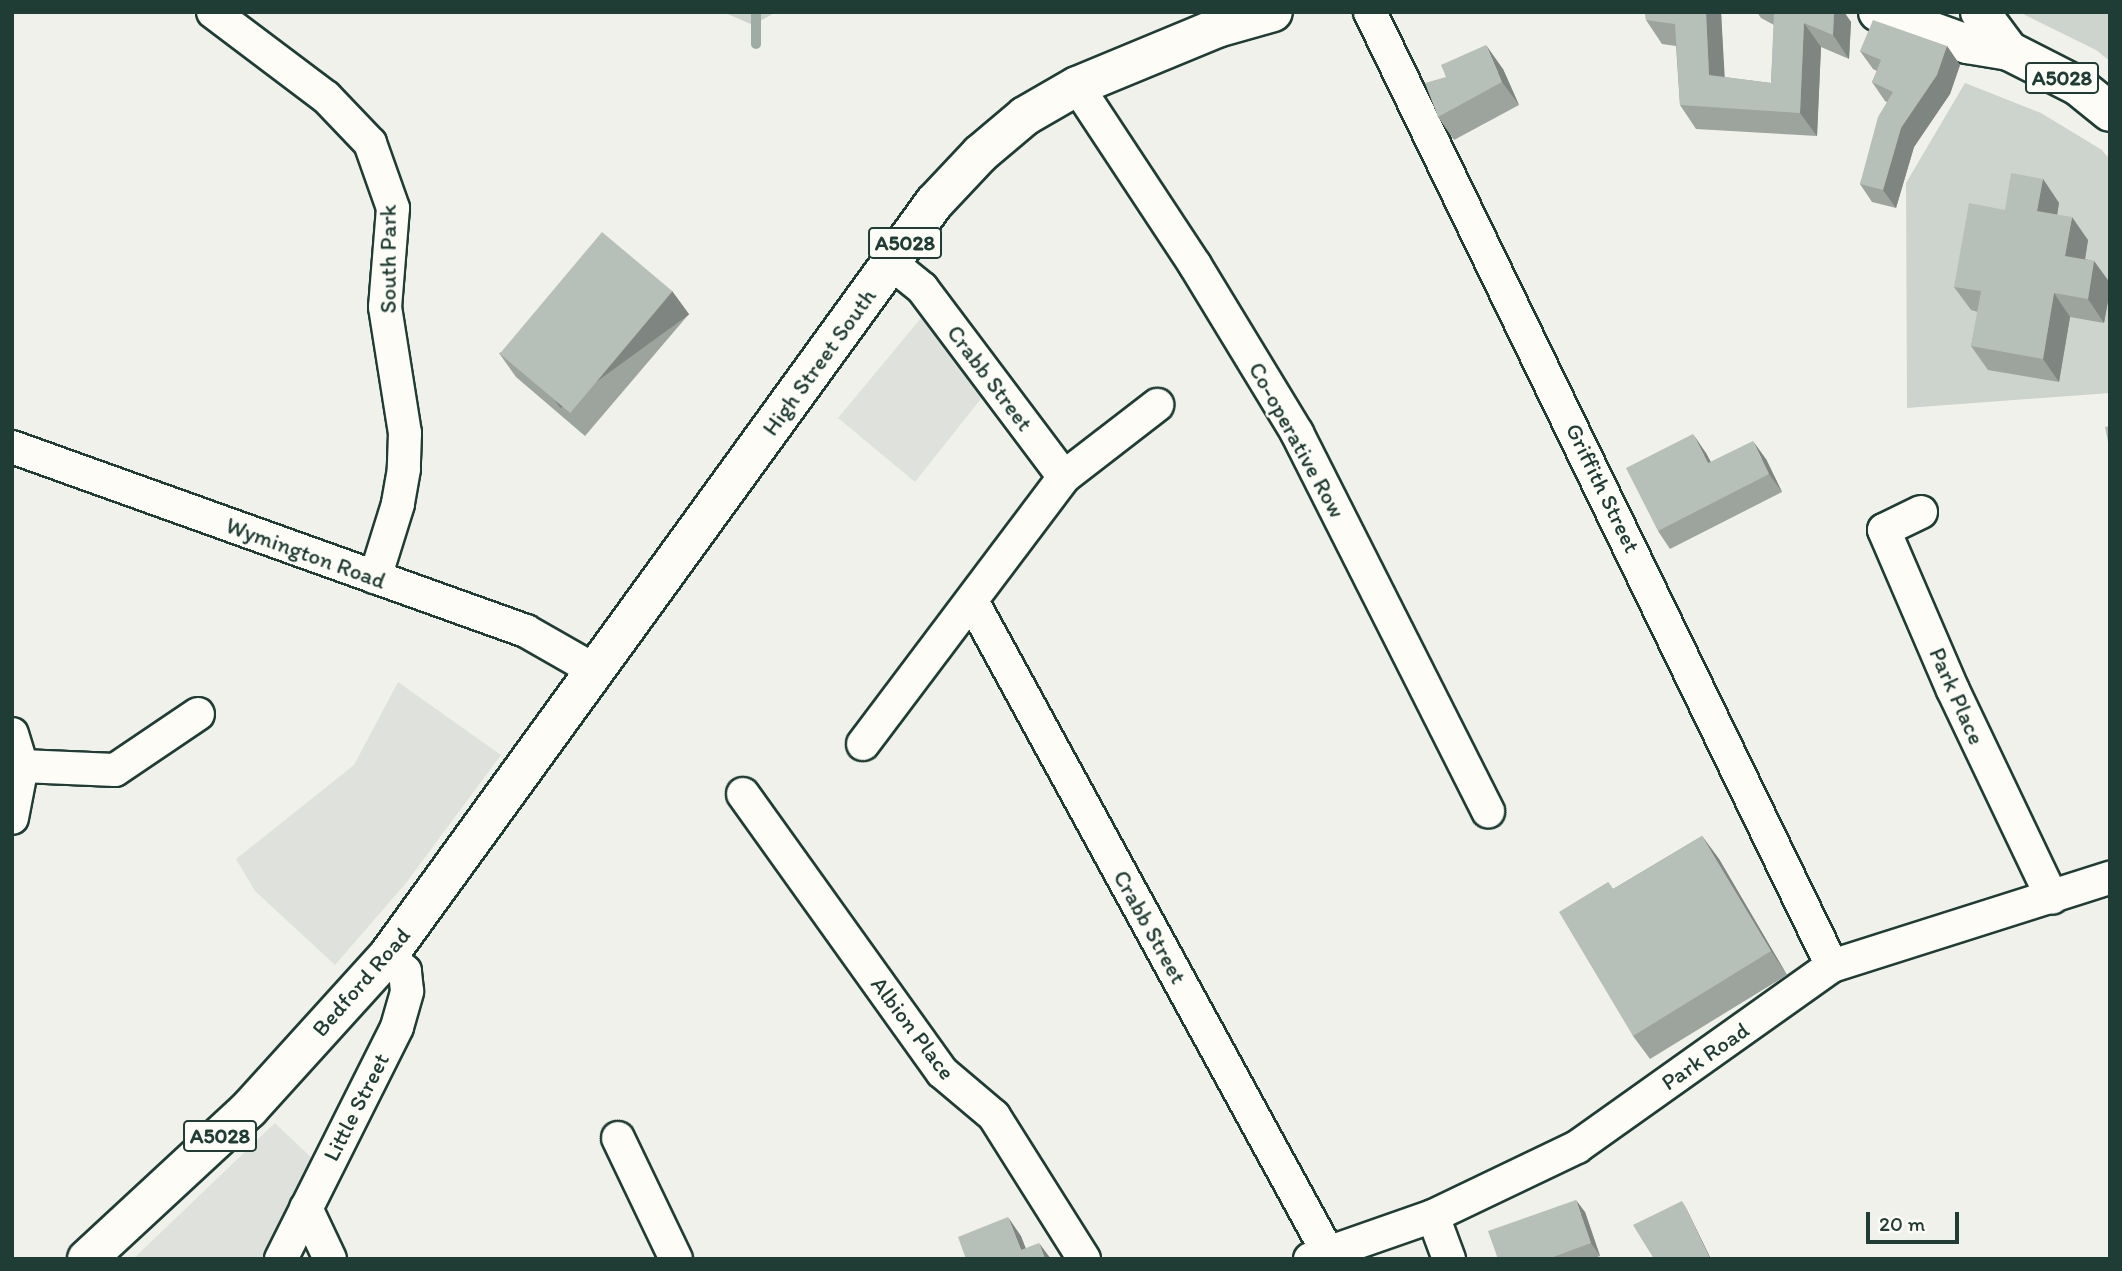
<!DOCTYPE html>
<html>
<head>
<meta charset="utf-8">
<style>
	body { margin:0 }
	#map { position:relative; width:2122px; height:1271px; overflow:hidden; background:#f0f1eb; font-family:Itim,sans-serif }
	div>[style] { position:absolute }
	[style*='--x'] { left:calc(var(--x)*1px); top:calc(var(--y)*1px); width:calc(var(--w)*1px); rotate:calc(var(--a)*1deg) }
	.built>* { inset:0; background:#dfe2dc }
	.green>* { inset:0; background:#cdd3cd }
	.stream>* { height:10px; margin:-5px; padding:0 5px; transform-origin:5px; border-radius:5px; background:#9faca4 }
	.roads { filter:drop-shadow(2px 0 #1f3d34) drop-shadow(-2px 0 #1f3d34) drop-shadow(0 2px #1f3d34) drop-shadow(0 -2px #1f3d34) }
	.minor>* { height:32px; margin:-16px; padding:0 16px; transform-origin:16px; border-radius:16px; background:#fdfcf7 }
	.major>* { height:38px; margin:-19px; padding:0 19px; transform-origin:19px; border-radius:19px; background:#fdfcf7 }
	.wall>* { inset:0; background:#9da49e }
	.shaded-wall>* { inset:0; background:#7f8681; transform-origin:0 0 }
	.building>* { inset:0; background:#b6bfb8; transform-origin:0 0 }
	span { translate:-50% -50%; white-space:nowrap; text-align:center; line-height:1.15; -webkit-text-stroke:5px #fdfcf7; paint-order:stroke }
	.shield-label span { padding:2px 5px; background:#fdfcf7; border:2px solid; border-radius:5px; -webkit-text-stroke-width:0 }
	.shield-label { font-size:21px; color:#1f3d34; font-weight:700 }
	.street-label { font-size:23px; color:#1f3d34 }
	.frame { position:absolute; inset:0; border:14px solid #1f3d34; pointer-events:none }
	.scale { position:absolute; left:1866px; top:1212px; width:93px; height:32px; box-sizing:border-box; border:4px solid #1f3d34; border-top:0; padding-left:9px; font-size:21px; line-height:24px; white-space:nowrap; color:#1f3d34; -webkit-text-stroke:5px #fdfcf7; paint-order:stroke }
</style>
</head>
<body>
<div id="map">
	<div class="built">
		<div style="clip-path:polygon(921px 318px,984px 395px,915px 482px,838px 418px)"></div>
		<div style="clip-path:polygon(398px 682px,501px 755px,406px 883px,335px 965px,255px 891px,236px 859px,354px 765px)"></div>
		<div style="clip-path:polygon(275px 1123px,316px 1162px,272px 1259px,133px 1259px)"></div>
	</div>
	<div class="green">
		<div style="clip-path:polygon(723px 12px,776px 12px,753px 25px)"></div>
		<div style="clip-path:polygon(2019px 12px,2110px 12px,2110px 61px,2096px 50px)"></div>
		<div style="clip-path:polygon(1965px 83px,2041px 113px,2102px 150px,2110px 160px,2110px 393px,1907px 408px,1906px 183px)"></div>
	</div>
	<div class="stream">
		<div style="--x:756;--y:44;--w:32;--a:-90"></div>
	</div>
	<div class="roads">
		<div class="minor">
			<div style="--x:213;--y:12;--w:141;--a:37"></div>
			<div style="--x:326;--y:97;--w:64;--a:46.3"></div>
			<div style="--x:370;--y:143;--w:69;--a:70.5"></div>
			<div style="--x:393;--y:208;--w:99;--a:94.6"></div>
			<div style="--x:385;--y:307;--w:128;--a:81"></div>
			<div style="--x:405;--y:433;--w:36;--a:92"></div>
			<div style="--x:404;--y:469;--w:36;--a:100"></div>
			<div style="--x:398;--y:504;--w:77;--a:107.3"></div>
			<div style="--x:1370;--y:12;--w:1060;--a:64.16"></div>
			<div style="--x:1077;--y:86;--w:214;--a:56.6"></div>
			<div style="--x:1195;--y:265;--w:197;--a:58.7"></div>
			<div style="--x:1297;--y:433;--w:424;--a:63.2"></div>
			<div style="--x:891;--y:263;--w:40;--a:39"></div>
			<div style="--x:922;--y:288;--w:236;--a:53.1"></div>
			<div style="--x:12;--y:447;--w:546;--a:19.7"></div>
			<div style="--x:526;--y:631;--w:78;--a:29.8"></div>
			<div style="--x:1921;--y:512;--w:41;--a:154.1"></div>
			<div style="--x:1884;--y:530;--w:174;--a:66.7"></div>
			<div style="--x:1953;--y:690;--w:230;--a:64.5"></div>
			<div style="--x:972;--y:601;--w:743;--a:61.36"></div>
			<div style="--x:12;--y:734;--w:34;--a:73"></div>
			<div style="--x:22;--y:766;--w:53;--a:100.9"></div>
			<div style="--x:863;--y:744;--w:334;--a:-53"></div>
			<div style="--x:1064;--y:477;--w:118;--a:-37.7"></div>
			<div style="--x:22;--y:766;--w:93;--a:2.5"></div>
			<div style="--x:115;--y:770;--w:100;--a:-34"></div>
			<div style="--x:743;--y:794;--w:342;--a:54.4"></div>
			<div style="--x:942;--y:1072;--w:68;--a:40.2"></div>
			<div style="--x:994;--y:1116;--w:169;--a:57.8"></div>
			<div style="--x:618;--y:1138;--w:134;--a:64.4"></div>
			<div style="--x:306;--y:1208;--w:56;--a:64.8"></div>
			<div style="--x:1433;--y:1216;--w:46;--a:69.6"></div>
			<div style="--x:281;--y:1259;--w:259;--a:-63.4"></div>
			<div style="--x:397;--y:1027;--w:37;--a:-74"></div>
			<div style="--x:407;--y:991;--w:20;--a:-96"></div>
			<div style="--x:405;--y:971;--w:23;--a:-142"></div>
			<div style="--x:1310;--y:1259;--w:130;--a:-19.3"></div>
			<div style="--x:1433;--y:1216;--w:160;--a:-25.6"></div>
			<div style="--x:1577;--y:1147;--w:313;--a:-35.4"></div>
			<div style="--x:1832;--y:966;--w:292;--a:-17.6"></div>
		</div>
		<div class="major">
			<div style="--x:1878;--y:12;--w:95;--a:19.8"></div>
			<div style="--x:1967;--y:44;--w:43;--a:9.5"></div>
			<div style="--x:2009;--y:51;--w:77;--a:26.9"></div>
			<div style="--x:2078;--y:86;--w:41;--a:39.1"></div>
			<div style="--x:1980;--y:12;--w:49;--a:53.4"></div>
			<div style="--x:87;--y:1259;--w:221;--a:-42.8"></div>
			<div style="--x:249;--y:1109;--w:205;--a:-47.8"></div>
			<div style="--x:387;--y:957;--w:932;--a:-54.04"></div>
			<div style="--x:934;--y:203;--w:67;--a:-46.8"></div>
			<div style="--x:980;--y:154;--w:59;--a:-40.2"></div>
			<div style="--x:1025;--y:116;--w:60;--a:-30"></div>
			<div style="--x:1077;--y:86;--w:152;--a:-22.5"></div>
			<div style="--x:1217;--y:28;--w:58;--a:-15.9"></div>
		</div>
	</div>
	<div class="wall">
		<div style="clip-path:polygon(1645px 12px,1721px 12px,1724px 77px,1771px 83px,1774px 25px,1761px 18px,1757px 12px,1844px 12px,1851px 22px,1849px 59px,1821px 47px,1817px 136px,1696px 129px,1680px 105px,1676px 46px,1662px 44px,1646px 20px)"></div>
		<div style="clip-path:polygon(1947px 46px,1960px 65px,1950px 94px,1914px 147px,1896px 208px,1872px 202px,1860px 184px,1887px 102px,1885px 101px,1872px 82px,1877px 71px,1873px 69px,1860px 51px)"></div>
		<div style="clip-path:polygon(1503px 69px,1519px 105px,1454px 140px,1438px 117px)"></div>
		<div style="clip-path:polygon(2043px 179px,2059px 203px,2057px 214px,2088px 240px,2085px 259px,2094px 261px,2110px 283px,2110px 290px,2104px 323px,2070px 317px,2059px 382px,1988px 370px,1971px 346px,1978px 312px,1971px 310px,1954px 287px,2005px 210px)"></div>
		<div style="clip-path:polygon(672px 291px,689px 314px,585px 436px,516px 377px,499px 353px)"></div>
		<div style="clip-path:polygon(1706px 453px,1711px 462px,1766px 459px,1782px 492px,1670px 549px,1658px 531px)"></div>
		<div style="clip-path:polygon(1702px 836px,1719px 859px,1787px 975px,1650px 1059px,1633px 1036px,1608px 882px,1613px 889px)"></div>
		<div style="clip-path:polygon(1585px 1212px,1600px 1256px,1592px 1259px,1498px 1259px)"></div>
	</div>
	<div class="shaded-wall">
		<div style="clip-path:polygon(1706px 12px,1721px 12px,1726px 99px,1709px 75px)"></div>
		<div style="clip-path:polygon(1834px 12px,1844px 12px,1851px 22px,1849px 59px,1833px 35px)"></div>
		<div style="clip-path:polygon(1804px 23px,1821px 47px,1817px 136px,1800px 113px)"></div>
		<div style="clip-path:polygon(1486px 45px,1503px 69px,1519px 105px,1502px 82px)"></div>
		<div style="clip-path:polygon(1947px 46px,1960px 65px,1950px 94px,1914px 147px,1896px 208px,1883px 190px,1901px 128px)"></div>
		<div style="clip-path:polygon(2043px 179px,2059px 203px,2054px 235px,2037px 211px)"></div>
		<div style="clip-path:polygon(2072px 217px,2088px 240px,2082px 279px,2065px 256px)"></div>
		<div style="clip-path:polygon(2094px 261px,2110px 283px,2110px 290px,2104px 323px,2088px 299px)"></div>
		<div style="left:672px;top:291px;width:29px;height:159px;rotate:54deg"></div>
		<div style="clip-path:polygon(2054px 293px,2070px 317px,2059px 382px,2043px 359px)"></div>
		<div style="clip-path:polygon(1693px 434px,1706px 453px,1721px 482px,1708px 463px)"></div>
		<div style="clip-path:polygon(1753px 441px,1766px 459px,1782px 492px,1769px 474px)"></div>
		<div style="clip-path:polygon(1702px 836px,1719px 859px,1787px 975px,1771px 951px)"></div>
		<div style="clip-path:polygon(1576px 1200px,1585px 1212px,1600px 1256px,1591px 1243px)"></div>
		<div style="clip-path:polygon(1682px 1201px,1686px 1208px,1711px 1259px,1710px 1259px)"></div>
		<div style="clip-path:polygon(1008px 1217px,1021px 1236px,1030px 1259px,1021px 1250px)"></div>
		<div style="clip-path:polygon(1039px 1243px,1051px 1259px,1045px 1259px)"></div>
	</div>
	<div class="building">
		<div style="clip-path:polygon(1645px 12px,1706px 12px,1709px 75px,1771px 83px,1774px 12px,1834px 12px,1833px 35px,1804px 23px,1800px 113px,1680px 105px,1675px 24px,1646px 20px)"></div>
		<div style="clip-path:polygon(1873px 20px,1947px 46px,1937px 75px,1901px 128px,1883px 190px,1860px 184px,1878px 117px,1893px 92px,1872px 82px,1881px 60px,1860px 51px)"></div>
		<div style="clip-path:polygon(1486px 45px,1502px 82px,1438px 117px,1425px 83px,1446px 77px,1441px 65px)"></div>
		<div style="clip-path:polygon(2011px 173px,2043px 179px,2037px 211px,2072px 217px,2065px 256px,2094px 261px,2088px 299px,2054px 293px,2043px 359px,1971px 346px,1981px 291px,1954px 287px,1969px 203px,2005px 210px)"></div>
		<div style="left:602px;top:232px;width:92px;height:159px;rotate:40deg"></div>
		<div style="clip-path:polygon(2110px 426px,2110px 452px,2105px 427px)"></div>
		<div style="clip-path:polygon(1693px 434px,1708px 463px,1753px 441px,1769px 474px,1658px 531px,1626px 468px)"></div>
		<div style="clip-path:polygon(1702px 836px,1771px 951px,1633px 1036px,1559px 912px,1608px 882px,1613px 889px)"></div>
		<div style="clip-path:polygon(1576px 1200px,1591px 1243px,1548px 1259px,1498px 1259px,1488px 1231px)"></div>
		<div style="clip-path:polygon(1682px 1201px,1710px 1259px,1654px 1259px,1633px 1225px)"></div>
		<div style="clip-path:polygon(1008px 1217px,1021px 1250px,1039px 1243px,1045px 1259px,966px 1259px,958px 1237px)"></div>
	</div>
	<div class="shield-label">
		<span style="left:2062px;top:78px">A5028</span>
		<span style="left:905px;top:243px">A5028</span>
		<span style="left:220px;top:1136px">A5028</span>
	</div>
	<div class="street-label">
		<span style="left:388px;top:259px;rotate:-90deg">South Park</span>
		<span style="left:819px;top:362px;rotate:-54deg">High Street South</span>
		<span style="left:990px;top:378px;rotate:53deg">Crabb Street</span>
		<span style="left:1297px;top:440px;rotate:61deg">Co-operative Row</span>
		<span style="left:1603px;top:488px;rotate:64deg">Griffith Street</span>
		<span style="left:306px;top:553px;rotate:20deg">Wymington Road</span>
		<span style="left:1957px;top:696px;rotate:66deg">Park Place</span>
		<span style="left:1150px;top:927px;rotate:61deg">Crabb Street</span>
		<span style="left:361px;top:982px;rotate:-49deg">Bedford Road</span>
		<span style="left:913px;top:1028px;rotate:53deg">Albion Place</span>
		<span style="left:1705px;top:1056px;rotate:-35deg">Park Road</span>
		<span style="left:356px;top:1107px;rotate:-63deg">Little Street</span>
	</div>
	<div class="frame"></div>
	<div class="scale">20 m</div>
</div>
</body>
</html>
